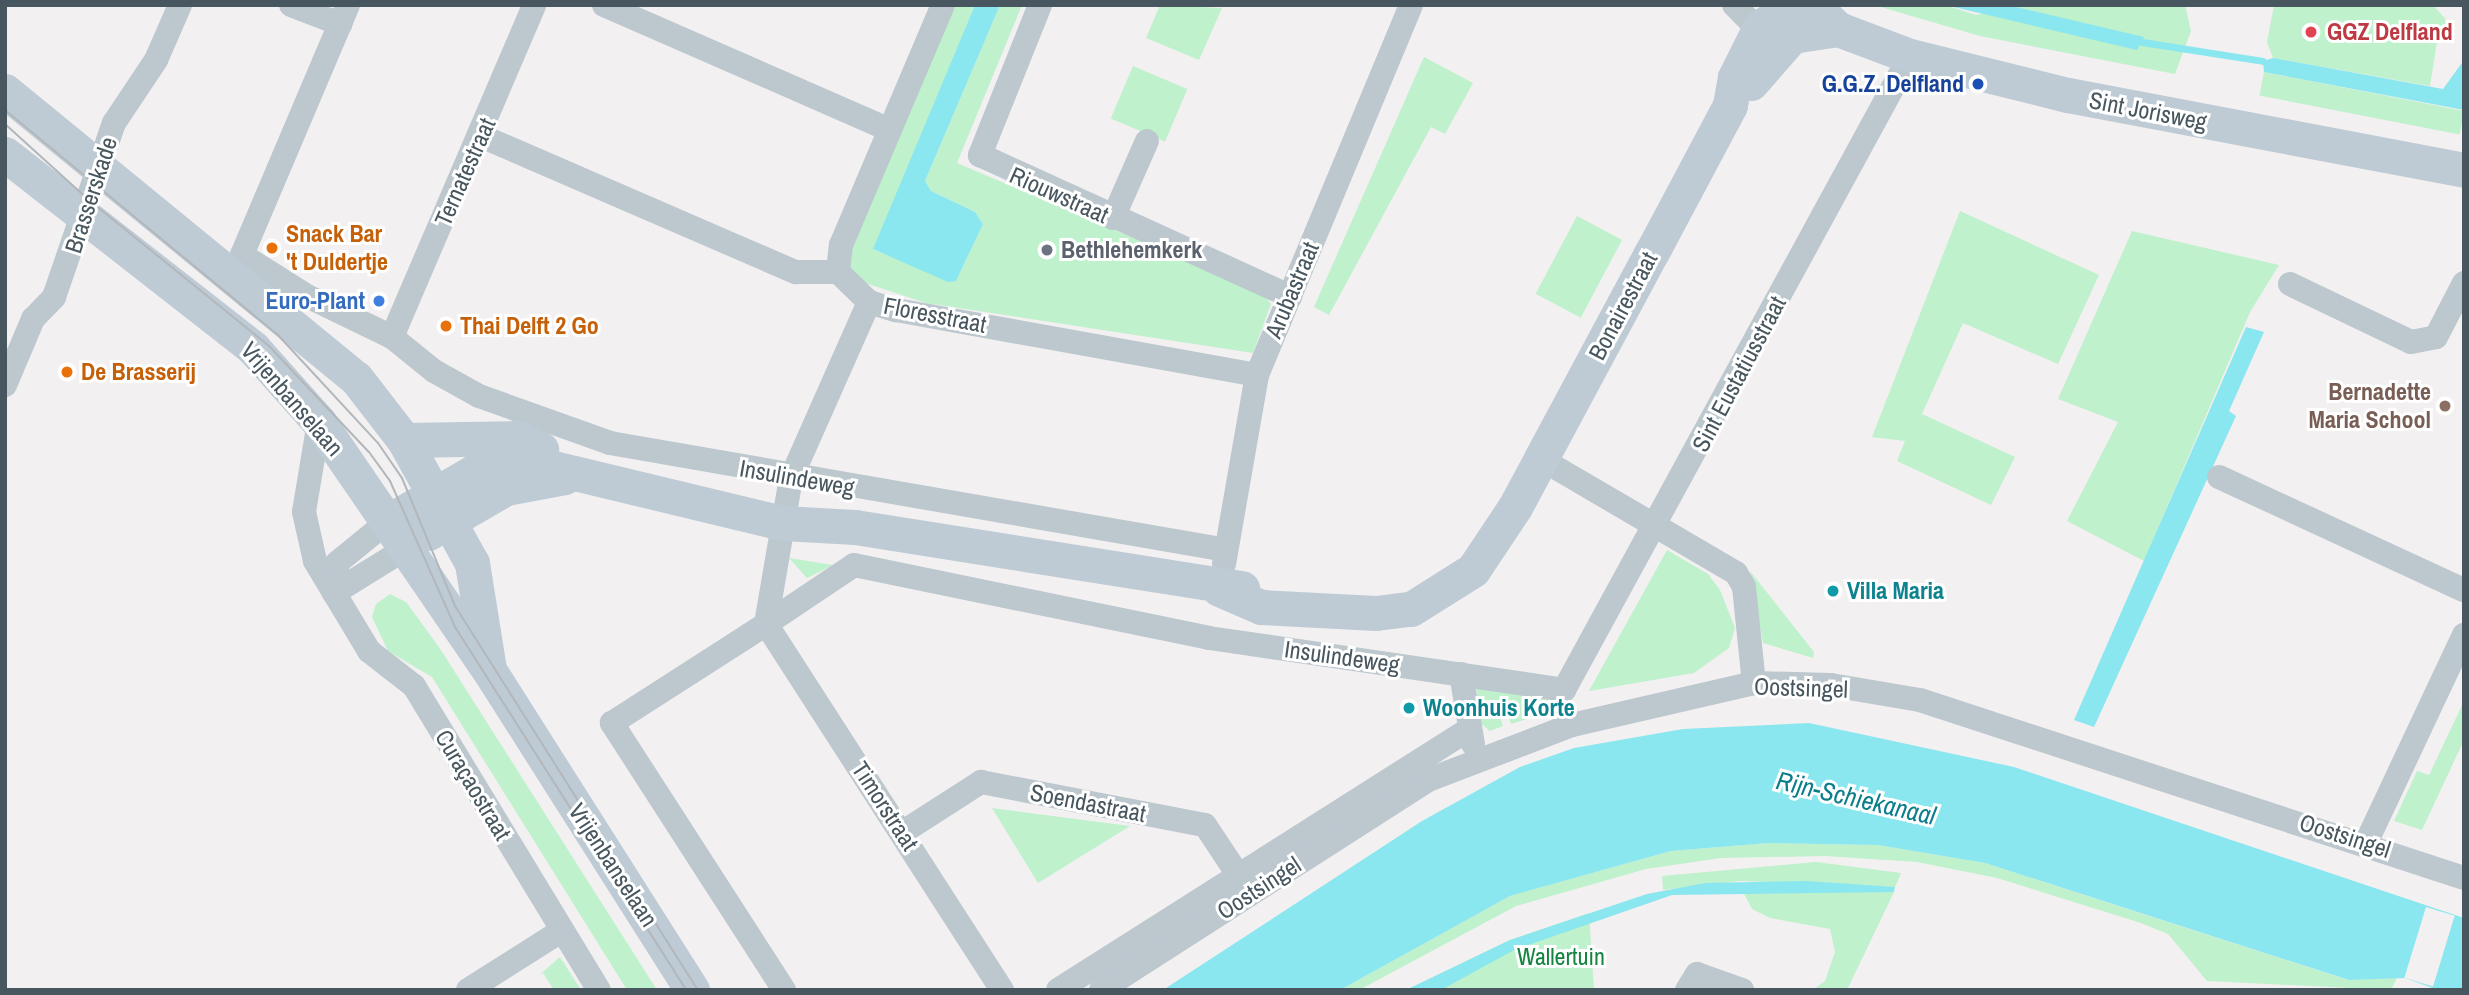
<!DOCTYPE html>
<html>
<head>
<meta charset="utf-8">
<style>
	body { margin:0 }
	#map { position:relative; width:2469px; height:995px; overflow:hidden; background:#f3f0f1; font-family:"Archivo Narrow",sans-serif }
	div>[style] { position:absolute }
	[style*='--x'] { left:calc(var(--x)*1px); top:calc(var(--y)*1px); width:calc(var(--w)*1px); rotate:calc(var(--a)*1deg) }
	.green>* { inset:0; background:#bef1cc; transform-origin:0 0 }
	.water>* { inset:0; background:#8ae6ef }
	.pier>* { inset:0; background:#f3f0f1; transform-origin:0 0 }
	.stream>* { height:7px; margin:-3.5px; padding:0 3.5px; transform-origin:3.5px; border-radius:3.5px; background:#8ae6ef }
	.minor>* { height:24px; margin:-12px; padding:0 12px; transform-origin:12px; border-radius:12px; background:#bcc7ce }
	.secondary>* { height:35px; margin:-17.5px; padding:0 17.5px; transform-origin:17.5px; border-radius:17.5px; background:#becbd5 }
	.tram>* { height:2px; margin:-1px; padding:0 1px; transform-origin:1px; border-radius:1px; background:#b2b7bb }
	.dots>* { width:19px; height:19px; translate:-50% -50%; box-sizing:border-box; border:4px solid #fff; border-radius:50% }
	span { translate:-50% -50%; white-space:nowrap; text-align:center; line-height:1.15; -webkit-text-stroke:6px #fff; paint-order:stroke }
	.health-label { font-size:24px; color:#be3a42; font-weight:700 }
	.left { translate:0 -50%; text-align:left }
	.transit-label { font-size:24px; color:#164399; font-weight:700 }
	.right { translate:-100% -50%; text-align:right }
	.street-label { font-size:24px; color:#48575f }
	.food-label { font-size:24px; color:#c56008; font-weight:700 }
	.worship-label { font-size:24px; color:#5b616d; font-weight:700 }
	.shop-label { font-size:24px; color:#366cbe; font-weight:700 }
	.education-label { font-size:24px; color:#785e54; font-weight:700 }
	.culture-label { font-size:24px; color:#0d838f; font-weight:700 }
	.park-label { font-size:24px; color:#14843f }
	.water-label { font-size:26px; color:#0a7e8a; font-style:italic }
	.frame { position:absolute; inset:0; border:7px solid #48575f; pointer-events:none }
</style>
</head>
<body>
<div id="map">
	<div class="green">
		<div style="clip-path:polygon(948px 5px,975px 5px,874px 250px,956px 281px,983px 224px,975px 212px,931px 191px,925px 181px,1000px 5px,1022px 5px,957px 163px,1261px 292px,1271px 304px,1253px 353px,926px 303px,847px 277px,847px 243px)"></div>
		<div style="clip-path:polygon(1160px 5px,1222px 8px,1199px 60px,1146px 38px)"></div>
		<div style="clip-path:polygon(1874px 5px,1945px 5px,1976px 15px,2012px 7px,2007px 5px,2185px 5px,2191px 31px,2175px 74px,1980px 36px)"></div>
		<div style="clip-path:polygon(2274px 5px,2433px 5px,2449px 23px,2437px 42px,2430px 86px,2273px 58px,2267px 42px)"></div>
		<div style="clip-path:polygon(1424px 57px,1473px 83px,1445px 134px,1431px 127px,1329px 315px,1314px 307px)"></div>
		<div style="left:1133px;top:66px;width:59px;height:57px;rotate:23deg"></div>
		<div style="left:2264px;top:72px;width:204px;height:24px;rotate:11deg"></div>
		<div style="clip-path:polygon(1960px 211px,2099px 275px,2058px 364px,1963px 323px,1922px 414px,2015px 457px,1991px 505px,1897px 461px,1905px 441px,1872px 437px)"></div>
		<div style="left:1577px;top:216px;width:51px;height:88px;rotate:28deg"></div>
		<div style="clip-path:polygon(2132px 231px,2279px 265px,2250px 312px,2144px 561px,2067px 521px,2118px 422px,2058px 399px)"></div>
		<div style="clip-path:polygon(1667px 550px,1708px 574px,1720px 590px,1735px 628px,1729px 648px,1694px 673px,1589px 691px)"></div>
		<div style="clip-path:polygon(789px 558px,833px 565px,807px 578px)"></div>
		<div style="clip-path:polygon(1750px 571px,1814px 652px,1813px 658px,1763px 643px)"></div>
		<div style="clip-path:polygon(390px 594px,406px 602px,439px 647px,657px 990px,627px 990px,432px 677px,388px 651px,372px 617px,376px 604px)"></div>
		<div style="clip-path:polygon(1476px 686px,1546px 695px,1553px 711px,1511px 724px,1507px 712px,1499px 714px,1503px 726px,1490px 731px,1479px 722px)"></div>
		<div style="clip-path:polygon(2464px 701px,2464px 740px,2422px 830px,2394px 821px,2417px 771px,2429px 775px)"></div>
		<div style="clip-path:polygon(992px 808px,1130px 826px,1038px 883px)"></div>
		<div style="clip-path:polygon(1768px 843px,1878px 845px,1985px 863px,2348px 980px,2397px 978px,2391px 990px,2207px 981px,2168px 934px,2141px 923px,1997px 878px,1917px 862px,1825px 856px,1721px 858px,1646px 869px,1516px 906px,1359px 990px,1340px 990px,1510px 896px,1671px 851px)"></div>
		<div style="clip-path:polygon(1816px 862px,1901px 873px,1895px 887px,1740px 881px,1663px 890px,1662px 876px)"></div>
		<div style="clip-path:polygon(1742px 890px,1809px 889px,1894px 892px,1847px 990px,1813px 990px,1825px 981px,1835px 952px,1830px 929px,1770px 918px,1752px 909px)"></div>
		<div style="clip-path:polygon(1589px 913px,1594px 990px,1406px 990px,1510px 940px)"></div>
		<div style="clip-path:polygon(560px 957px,581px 990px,554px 990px,543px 973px,538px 976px)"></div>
	</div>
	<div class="water">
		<div style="clip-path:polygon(975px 5px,1000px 5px,925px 181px,931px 191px,975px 212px,983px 224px,956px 281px,948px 282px,873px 249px)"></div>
		<div style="clip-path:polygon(1945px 5px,2007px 5px,2144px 37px,2137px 50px)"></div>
		<div style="clip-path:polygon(2273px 58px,2443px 89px,2464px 60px,2464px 110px,2264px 72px,2263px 61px)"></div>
		<div style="clip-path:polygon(2246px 327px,2264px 332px,2229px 411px,2236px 416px,2094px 727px,2074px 720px)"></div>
		<div style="clip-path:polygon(1809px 723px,2014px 767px,2464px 918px,2464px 990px,2438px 990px,2405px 978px,2349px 980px,1985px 863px,1878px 845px,1768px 843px,1671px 851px,1510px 896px,1340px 990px,1163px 990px,1422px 821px,1520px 767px,1574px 748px,1683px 729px)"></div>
		<div style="clip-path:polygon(1806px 881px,1895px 887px,1894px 892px,1672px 895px,1514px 950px,1441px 990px,1406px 990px,1510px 940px,1647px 894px,1705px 883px)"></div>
	</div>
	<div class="pier">
		<div style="left:2426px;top:907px;width:30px;height:74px;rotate:17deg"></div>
	</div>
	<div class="stream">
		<div style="--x:2142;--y:42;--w:122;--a:8.9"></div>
	</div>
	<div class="minor">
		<div style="--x:291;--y:5;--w:53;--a:21.2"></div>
		<div style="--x:348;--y:5;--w:272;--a:113"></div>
		<div style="--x:242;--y:255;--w:77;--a:32.2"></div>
		<div style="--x:307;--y:296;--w:94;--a:25.8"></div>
		<div style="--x:392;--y:337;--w:54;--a:39"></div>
		<div style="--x:434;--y:371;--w:51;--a:29.1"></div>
		<div style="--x:479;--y:396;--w:139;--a:19.7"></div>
		<div style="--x:610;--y:443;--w:625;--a:9.85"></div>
		<div style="--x:604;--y:5;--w:312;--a:23.6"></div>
		<div style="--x:1040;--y:5;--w:162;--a:111.8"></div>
		<div style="--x:980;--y:155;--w:341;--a:24.5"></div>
		<div style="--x:1734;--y:5;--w:48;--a:45"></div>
		<div style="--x:481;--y:136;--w:343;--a:23.4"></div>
		<div style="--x:796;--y:272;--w:42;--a:0"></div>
		<div style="--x:1113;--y:218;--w:84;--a:-66.2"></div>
		<div style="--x:838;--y:272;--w:43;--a:44.1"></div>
		<div style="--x:869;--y:302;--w:28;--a:17"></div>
		<div style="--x:896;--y:310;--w:367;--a:10.2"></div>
		<div style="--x:838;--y:272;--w:27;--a:-84"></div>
		<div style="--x:841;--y:245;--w:261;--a:-67"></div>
		<div style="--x:2290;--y:284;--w:134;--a:25.6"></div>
		<div style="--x:2411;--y:342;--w:25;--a:-11"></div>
		<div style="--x:2436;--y:337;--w:61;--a:-62.6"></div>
		<div style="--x:392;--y:337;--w:361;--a:-66.8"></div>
		<div style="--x:5;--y:385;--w:72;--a:-67"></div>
		<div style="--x:33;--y:319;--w:30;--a:-46"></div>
		<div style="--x:54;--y:297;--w:184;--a:-71"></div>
		<div style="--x:114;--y:123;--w:76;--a:-56.3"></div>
		<div style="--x:156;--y:60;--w:60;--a:-66.4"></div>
		<div style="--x:319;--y:422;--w:91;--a:99.5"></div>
		<div style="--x:304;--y:512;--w:50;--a:77.3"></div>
		<div style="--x:315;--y:561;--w:105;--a:59"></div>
		<div style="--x:369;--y:651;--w:57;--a:37.9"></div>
		<div style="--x:414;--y:686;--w:356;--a:58.7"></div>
		<div style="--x:1541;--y:459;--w:226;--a:30.3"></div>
		<div style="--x:1736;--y:573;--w:16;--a:60"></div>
		<div style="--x:1744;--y:587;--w:97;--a:84.1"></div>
		<div style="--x:2219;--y:477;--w:270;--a:24.8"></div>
		<div style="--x:1224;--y:564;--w:192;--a:-80.1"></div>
		<div style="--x:1257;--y:375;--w:401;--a:-67.4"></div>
		<div style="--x:334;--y:593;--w:31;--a:-83"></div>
		<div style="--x:338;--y:562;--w:63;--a:-39.2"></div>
		<div style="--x:334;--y:593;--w:84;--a:-31.8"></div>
		<div style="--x:1461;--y:674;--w:71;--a:80.3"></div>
		<div style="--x:1564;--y:690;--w:722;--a:-61.38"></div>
		<div style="--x:903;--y:832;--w:93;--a:-32.7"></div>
		<div style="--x:981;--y:782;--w:228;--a:10.9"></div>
		<div style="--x:1205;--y:825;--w:74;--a:56.5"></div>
		<div style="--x:2366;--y:843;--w:230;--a:-64.8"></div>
		<div style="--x:468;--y:990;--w:110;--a:-32.4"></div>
		<div style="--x:784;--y:990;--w:318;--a:-122.8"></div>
		<div style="--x:612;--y:723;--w:183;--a:-32.7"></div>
		<div style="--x:766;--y:624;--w:148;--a:-80.3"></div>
		<div style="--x:791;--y:478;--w:193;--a:-66.1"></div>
		<div style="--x:1002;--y:990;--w:435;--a:-122.8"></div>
		<div style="--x:766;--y:624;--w:106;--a:-33.8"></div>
		<div style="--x:854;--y:565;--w:362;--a:11.6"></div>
		<div style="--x:1209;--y:638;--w:359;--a:8.3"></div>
		<div style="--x:1058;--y:990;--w:488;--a:-32.4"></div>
		<div style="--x:1101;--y:990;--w:389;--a:-32.7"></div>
		<div style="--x:1428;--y:780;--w:154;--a:-20.9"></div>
		<div style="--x:1572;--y:725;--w:187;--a:-13"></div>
		<div style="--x:1754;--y:683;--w:77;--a:1.5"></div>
		<div style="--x:1831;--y:685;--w:90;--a:9.6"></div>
		<div style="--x:1920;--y:700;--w:572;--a:18.12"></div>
		<div style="--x:1687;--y:990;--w:19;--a:-58"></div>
		<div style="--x:1697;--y:974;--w:48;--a:19.6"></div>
	</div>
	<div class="secondary">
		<div style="--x:1751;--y:83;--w:62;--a:-48.9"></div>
		<div style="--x:1792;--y:36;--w:47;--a:-8.7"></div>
		<div style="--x:1838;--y:29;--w:77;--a:20.6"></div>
		<div style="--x:1910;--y:56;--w:163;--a:13.9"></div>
		<div style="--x:2068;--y:95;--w:403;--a:10.7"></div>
		<div style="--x:5;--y:91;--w:453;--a:39.3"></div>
		<div style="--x:356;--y:378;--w:78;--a:52.3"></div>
		<div style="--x:404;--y:440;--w:141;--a:61.1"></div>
		<div style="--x:472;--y:563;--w:107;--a:80.9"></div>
		<div style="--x:5;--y:154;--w:315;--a:38"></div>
		<div style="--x:253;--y:348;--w:99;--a:48.3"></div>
		<div style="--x:319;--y:422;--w:301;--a:55.6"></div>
		<div style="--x:489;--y:670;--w:379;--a:57.6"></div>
		<div style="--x:404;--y:440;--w:115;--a:-1"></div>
		<div style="--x:519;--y:438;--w:25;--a:27"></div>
		<div style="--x:387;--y:522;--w:102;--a:-30.1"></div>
		<div style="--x:475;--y:471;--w:43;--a:-16.3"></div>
		<div style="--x:516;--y:459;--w:275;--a:13.5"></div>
		<div style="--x:783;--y:523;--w:72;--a:3.2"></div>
		<div style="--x:855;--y:527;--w:392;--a:9"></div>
		<div style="--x:428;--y:533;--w:90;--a:-30"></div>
		<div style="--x:506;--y:488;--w:60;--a:-10.6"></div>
		<div style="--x:1219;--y:589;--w:46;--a:23.2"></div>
		<div style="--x:1261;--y:607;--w:115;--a:3"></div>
		<div style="--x:1376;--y:613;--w:35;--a:-7"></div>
		<div style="--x:1411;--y:609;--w:73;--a:-32.2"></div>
		<div style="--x:1473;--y:570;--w:76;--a:-56.3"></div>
		<div style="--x:1515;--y:507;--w:289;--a:-61.8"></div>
		<div style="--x:1652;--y:252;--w:166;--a:-62"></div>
		<div style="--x:1730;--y:105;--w:28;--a:-80"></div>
		<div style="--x:1735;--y:77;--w:56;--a:-63.4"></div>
		<div style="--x:1760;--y:27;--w:30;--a:-33"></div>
		<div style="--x:1785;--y:11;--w:34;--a:0"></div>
		<div style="--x:1819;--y:11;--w:26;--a:43"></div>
	</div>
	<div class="tram">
		<div style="--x:5;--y:110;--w:352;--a:39.5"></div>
		<div style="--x:277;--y:334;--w:149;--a:47.2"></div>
		<div style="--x:378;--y:443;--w:42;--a:55.6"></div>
		<div style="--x:402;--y:478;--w:139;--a:67.5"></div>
		<div style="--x:455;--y:606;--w:454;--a:57.7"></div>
		<div style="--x:5;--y:124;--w:115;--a:42.2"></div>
		<div style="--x:90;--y:201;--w:229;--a:39"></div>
		<div style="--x:268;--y:345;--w:147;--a:46.7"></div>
		<div style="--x:369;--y:452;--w:36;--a:54"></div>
		<div style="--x:390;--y:481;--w:160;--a:66"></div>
		<div style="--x:455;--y:627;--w:430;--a:57.5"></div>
	</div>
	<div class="dots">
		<div style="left:2311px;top:32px;background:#e0444e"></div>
		<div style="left:1978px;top:84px;background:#1a4fb4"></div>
		<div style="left:272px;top:248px;background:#e8710a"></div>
		<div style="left:1047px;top:250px;background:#6b7280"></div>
		<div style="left:379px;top:301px;background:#3f7fe0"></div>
		<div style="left:446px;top:326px;background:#e8710a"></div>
		<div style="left:67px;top:372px;background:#e8710a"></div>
		<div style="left:2445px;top:406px;background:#8d6e63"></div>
		<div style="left:1833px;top:591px;background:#0f9aa8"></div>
		<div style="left:1409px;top:708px;background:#0f9aa8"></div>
	</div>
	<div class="health-label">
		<span class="left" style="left:2327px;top:32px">GGZ Delfland</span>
	</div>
	<div class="transit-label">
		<span class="right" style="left:1964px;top:84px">G.G.Z. Delfland</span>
	</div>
	<div class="street-label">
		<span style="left:2148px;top:111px;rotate:11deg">Sint Jorisweg</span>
		<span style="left:465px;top:172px;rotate:-66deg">Ternatestraat</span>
		<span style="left:91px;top:195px;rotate:-72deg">Brasserskade</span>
		<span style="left:1059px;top:195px;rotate:24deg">Riouwstraat</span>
		<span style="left:1292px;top:290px;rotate:-67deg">Arubastraat</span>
		<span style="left:1623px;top:306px;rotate:-62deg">Bonairestraat</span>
		<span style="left:935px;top:315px;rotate:11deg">Floresstraat</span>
		<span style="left:1739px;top:374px;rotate:-62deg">Sint Eustatiusstraat</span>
		<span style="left:292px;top:399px;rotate:49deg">Vrijenbanselaan</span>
		<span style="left:797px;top:478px;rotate:10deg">Insulindeweg</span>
		<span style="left:1342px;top:657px;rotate:8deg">Insulindeweg</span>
		<span style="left:1801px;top:688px;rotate:2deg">Oostsingel</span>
		<span style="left:473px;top:785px;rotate:59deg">Curaçaostraat</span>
		<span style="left:1088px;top:803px;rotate:11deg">Soendastraat</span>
		<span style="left:885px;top:806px;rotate:57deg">Timorstraat</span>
		<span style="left:2345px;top:836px;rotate:18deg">Oostsingel</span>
		<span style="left:613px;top:865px;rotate:57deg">Vrijenbanselaan</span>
		<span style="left:1259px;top:888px;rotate:-33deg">Oostsingel</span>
	</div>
	<div class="food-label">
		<span class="left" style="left:286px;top:248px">Snack Bar<br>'t Duldertje</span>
		<span class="left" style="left:460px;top:326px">Thai Delft 2 Go</span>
		<span class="left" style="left:81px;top:372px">De Brasserij</span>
	</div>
	<div class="worship-label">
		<span class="left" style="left:1061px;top:250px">Bethlehemkerk</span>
	</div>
	<div class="shop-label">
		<span class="right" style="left:365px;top:301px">Euro-Plant</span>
	</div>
	<div class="education-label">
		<span class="right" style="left:2431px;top:406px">Bernadette<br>Maria School</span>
	</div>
	<div class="culture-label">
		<span class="left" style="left:1847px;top:591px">Villa Maria</span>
		<span class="left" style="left:1423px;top:708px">Woonhuis Korte</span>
	</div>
	<div class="park-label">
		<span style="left:1561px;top:957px">Wallertuin</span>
	</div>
	<div class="water-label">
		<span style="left:1856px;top:798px;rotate:13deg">Rijn-Schiekanaal</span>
	</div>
	<div class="frame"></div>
</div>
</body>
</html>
